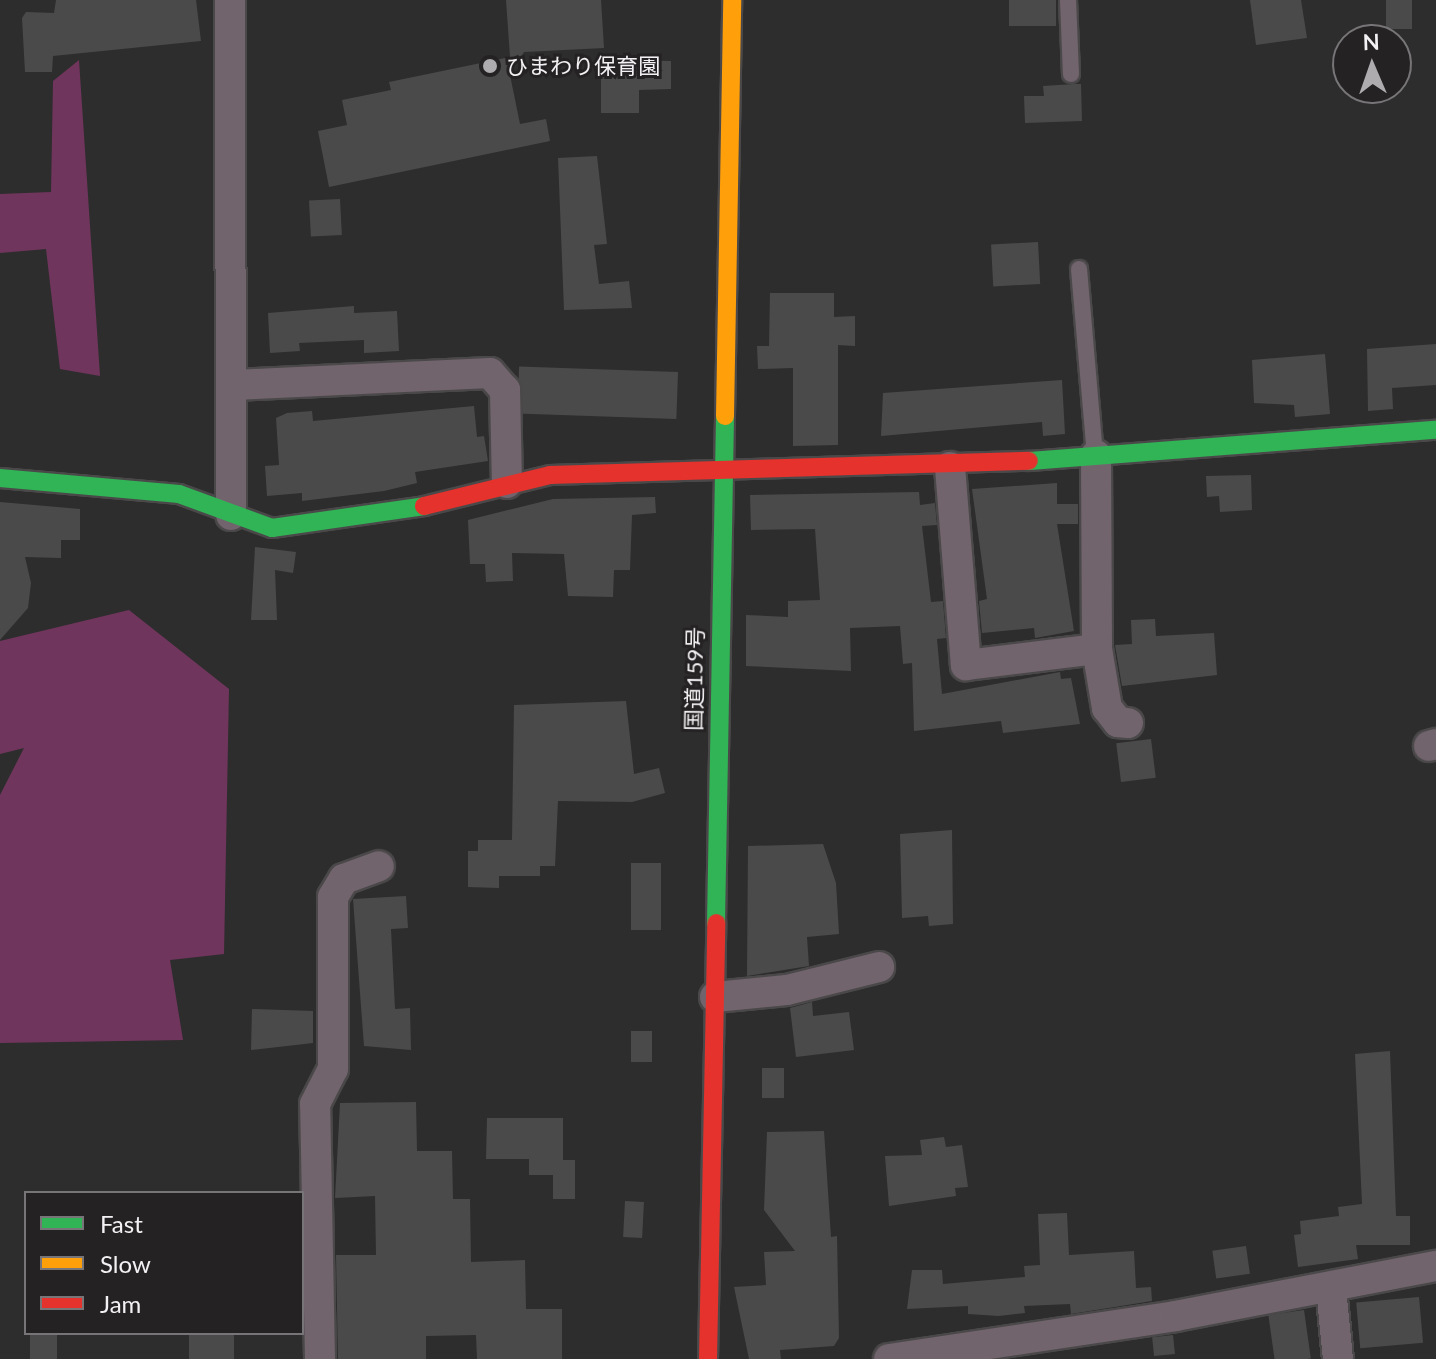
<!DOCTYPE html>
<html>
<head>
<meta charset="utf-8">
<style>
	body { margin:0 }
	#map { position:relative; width:1436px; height:1359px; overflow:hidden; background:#2e2d2d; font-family:Lato,"Noto Sans JP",sans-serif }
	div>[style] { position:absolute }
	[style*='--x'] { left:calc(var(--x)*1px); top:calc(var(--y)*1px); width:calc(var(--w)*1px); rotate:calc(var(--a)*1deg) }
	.forest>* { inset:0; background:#70355d }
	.building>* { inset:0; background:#4b4a4a; transform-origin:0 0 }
	.roads { filter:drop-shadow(2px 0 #4a4849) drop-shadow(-2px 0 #4a4849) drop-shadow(0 2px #4a4849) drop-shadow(0 -2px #4a4849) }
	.lane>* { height:16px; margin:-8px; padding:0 8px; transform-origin:8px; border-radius:8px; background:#72646d }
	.street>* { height:30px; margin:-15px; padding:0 15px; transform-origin:15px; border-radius:15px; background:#72646d }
	.fast>* { height:18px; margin:-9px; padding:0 9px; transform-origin:9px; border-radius:9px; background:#30b455 }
	.slow>* { height:18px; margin:-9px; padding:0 9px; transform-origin:9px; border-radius:9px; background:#ff9f0a }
	.jam>* { height:18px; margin:-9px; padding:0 9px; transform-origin:9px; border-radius:9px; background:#e5322d }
	.dots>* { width:22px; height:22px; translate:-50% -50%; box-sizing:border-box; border:4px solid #252224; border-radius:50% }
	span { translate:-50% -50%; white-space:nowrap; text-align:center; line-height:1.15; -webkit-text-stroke:6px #252224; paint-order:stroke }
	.poi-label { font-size:22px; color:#f3f1f3 }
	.left { translate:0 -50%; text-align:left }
	.street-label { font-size:22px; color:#f3f1f3 }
	.legend { position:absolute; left:24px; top:1191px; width:280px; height:144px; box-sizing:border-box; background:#252224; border:2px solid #777577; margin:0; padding:10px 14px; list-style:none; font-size:24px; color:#f3f1f3 }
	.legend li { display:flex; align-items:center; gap:16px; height:40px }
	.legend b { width:40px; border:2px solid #777577 }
	.north { position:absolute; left:1332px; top:24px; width:80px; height:80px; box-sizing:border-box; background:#252224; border:2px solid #777577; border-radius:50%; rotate:358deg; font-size:22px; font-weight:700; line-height:32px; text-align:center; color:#f3f1f3 }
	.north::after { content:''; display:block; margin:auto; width:28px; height:36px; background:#aeacae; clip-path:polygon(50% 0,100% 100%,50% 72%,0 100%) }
</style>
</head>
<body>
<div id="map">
	<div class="forest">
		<div style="clip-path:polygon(79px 60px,100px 376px,60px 369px,46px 249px,0 253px,0 194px,51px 192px,53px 81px)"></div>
		<div style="clip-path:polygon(129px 610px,229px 689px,224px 954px,170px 960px,183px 1040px,0 1043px,0 795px,24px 748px,0 754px,0 641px)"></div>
	</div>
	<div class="building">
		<div style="clip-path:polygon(56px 0,196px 0,201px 41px,53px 56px,52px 72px,25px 72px,22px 18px,26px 12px,54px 13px)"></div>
		<div style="clip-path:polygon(506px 0,601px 0,604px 48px,524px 52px,510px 75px,520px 124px,546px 119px,550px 141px,329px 187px,318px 131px,347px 125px,342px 100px,391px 90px,389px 82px,510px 57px)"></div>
		<div style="left:1009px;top:0;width:47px;height:26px"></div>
		<div style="clip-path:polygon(1250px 0,1301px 0,1307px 38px,1256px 45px)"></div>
		<div style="left:1386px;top:0;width:26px;height:29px"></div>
		<div style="clip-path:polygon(601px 60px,671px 61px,671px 89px,639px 90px,639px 113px,601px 113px)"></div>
		<div style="clip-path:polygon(1074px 84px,1081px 84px,1082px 121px,1025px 123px,1024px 96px,1044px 96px,1043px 86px)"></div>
		<div style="clip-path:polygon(597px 156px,607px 244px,594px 245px,599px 284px,629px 281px,632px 308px,564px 310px,558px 158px)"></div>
		<div style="left:340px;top:199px;width:36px;height:31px;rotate:87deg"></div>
		<div style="left:1038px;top:242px;width:42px;height:47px;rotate:87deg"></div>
		<div style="clip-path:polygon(770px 293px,834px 293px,834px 317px,855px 316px,855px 346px,838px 345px,838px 445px,793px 446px,793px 368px,758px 369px,757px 346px,769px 346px)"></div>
		<div style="clip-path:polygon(354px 306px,354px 313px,397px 311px,399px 351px,364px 353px,364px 340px,299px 343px,300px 351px,270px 353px,268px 313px)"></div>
		<div style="clip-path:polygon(1436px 344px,1436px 385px,1392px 388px,1393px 409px,1368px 411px,1367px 349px)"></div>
		<div style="clip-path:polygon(1325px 354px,1330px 414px,1295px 417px,1294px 405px,1254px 403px,1252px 360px)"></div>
		<div style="left:678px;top:372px;width:47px;height:159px;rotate:92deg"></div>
		<div style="clip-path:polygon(1062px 380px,1065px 434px,1043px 436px,1042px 422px,881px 436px,883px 393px)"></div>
		<div style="clip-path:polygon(474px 406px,477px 437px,484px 436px,488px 461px,415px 472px,417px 483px,384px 491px,302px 501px,302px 493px,267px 496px,265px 466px,279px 465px,276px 418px,287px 413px,312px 411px,313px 421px)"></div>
		<div style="clip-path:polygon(1251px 475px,1252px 510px,1220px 512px,1219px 496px,1207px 497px,1206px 476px)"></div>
		<div style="clip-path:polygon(1057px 483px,1057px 504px,1078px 504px,1078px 524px,1057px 524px,1074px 631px,1035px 638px,1034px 628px,982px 633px,979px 601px,987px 599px,972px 489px)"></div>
		<div style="clip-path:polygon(919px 492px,920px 505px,935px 503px,937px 525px,922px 526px,931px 602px,943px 601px,946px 638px,937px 639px,942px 694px,1060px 672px,1061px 679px,1071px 678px,1080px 724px,1003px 733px,1001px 721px,914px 731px,912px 663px,903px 664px,900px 626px,850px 628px,851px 671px,746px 666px,746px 615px,788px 617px,788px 601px,820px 600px,815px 529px,751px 530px,750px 495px)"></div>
		<div style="clip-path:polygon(655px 497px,656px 513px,632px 515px,630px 570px,614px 570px,613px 597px,568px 596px,564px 554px,512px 553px,513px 581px,486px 582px,485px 564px,470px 564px,468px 520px,553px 499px)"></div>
		<div style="clip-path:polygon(0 502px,80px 509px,80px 540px,61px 540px,61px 558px,25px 557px,31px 583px,28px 608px,0 640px)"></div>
		<div style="clip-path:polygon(255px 547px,296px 552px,293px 573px,275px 570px,277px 620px,251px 620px)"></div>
		<div style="clip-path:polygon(1155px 619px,1156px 636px,1214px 633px,1217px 675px,1122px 686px,1115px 645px,1132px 644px,1131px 620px)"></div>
		<div style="clip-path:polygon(626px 701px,634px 774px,659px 768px,665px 793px,632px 802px,558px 801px,555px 866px,540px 866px,540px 876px,499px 876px,499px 888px,468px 887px,468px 851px,478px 851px,478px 840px,512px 840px,514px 705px)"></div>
		<div style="left:1151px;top:739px;width:39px;height:35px;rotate:83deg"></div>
		<div style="clip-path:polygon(952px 830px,953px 924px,929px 926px,928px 916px,902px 918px,900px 834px)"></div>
		<div style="clip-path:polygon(823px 844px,836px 883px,839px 934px,807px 937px,809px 966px,747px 976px,748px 846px)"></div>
		<div style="left:631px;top:863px;width:30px;height:67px"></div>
		<div style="clip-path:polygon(406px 896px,408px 928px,391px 929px,395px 1009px,410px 1008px,411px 1050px,364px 1046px,353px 899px)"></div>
		<div style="clip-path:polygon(812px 1002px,813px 1016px,849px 1012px,854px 1050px,796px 1057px,790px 1008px)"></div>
		<div style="clip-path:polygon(252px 1009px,313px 1011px,313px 1043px,251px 1050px)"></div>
		<div style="left:631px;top:1031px;width:21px;height:31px"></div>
		<div style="clip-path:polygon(1390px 1051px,1396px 1216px,1410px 1216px,1410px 1245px,1356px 1245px,1358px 1259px,1298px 1267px,1294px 1235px,1301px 1234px,1300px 1221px,1339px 1216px,1338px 1207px,1362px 1204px,1355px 1054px)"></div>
		<div style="left:762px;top:1068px;width:22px;height:30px"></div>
		<div style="clip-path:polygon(416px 1102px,417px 1151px,452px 1151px,453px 1199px,470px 1199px,471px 1262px,525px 1260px,526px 1309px,562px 1309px,562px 1359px,477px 1359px,476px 1335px,426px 1336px,426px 1359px,338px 1359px,336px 1255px,376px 1255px,375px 1196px,335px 1198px,340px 1103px)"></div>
		<div style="clip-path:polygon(487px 1118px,563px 1118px,563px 1160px,575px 1160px,575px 1199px,553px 1199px,553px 1175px,529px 1175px,529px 1159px,486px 1159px)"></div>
		<div style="clip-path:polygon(824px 1131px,831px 1237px,837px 1236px,839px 1338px,834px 1346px,780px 1350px,781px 1359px,749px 1359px,734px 1287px,766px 1285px,764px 1252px,795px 1251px,764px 1210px,767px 1132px)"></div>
		<div style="clip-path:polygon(944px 1137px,946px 1147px,962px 1145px,968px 1187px,955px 1188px,956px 1196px,889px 1206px,885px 1156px,922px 1155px,920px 1140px)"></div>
		<div style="left:625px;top:1201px;width:19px;height:36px;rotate:3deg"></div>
		<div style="clip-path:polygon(1067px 1213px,1069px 1255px,1134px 1251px,1136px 1288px,1151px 1287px,1152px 1301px,1071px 1314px,1070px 1304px,1024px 1306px,1025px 1313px,999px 1316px,968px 1314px,968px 1306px,907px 1309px,912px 1270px,942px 1270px,943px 1284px,1025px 1277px,1024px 1266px,1040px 1265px,1038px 1214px)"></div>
		<div style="left:1246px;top:1246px;width:28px;height:34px;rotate:82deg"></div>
		<div style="left:1419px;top:1297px;width:46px;height:63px;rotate:85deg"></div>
		<div style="left:1304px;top:1310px;width:49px;height:36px;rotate:82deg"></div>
		<div style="left:30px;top:1333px;width:27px;height:26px"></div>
		<div style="left:189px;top:1333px;width:45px;height:26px"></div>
		<div style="left:1173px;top:1335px;width:19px;height:21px;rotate:84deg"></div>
	</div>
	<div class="roads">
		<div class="lane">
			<div style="--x:1068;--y:0;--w:74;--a:87.7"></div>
			<div style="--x:1079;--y:269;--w:186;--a:85.1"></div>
		</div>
		<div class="street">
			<div style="--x:230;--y:0;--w:515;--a:89.89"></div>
			<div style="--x:234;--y:385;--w:256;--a:-2.7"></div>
			<div style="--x:490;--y:373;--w:23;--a:49"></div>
			<div style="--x:505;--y:390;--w:93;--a:88.8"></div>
			<div style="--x:950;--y:467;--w:199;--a:85.4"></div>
			<div style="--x:966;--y:665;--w:132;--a:-7"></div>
			<div style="--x:1097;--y:649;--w:194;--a:-90.3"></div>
			<div style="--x:1097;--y:649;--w:60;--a:80.4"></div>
			<div style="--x:1107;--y:708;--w:18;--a:52"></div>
			<div style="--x:1118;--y:722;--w:10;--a:6"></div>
			<div style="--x:1429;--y:746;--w:7;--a:-16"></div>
			<div style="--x:715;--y:997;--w:72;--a:-5.6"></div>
			<div style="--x:787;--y:990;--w:95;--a:-14"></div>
			<div style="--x:1331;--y:1288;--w:71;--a:84.4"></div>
			<div style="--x:320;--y:1359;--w:255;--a:-91.1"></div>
			<div style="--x:315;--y:1104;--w:39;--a:-63"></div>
			<div style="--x:333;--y:1069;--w:172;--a:-90"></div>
			<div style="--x:333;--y:897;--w:21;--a:-59"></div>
			<div style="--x:344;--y:879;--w:37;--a:-20"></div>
			<div style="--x:889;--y:1359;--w:290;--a:-8.5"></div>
			<div style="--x:1176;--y:1316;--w:265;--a:-10.9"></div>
		</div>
		<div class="fast">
			<div style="--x:1029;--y:461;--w:408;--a:-4.4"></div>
			<div style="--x:0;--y:478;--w:180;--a:5.1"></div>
			<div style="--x:179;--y:494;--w:99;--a:20.1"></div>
			<div style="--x:272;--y:528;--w:154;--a:-8.2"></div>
			<div style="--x:716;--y:923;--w:507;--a:-88.98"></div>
		</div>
		<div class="slow">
			<div style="--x:725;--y:416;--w:416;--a:-89"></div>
		</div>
		<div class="jam">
			<div style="--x:424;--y:506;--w:130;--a:-13.8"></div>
			<div style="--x:550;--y:475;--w:479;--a:-1.7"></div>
			<div style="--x:708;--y:1359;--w:436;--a:-88.9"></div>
		</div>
	</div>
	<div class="dots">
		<div style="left:490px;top:66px;background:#aeacae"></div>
	</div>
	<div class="poi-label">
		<span class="left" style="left:506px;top:66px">ひまわり保育園</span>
	</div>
	<div class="street-label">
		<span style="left:694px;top:679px;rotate:-89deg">国道159号</span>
	</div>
	<ul class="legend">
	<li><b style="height:10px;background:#30b455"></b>Fast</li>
	<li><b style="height:10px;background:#ff9f0a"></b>Slow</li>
	<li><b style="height:10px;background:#e5322d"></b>Jam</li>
	</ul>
	<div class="north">N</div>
</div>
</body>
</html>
